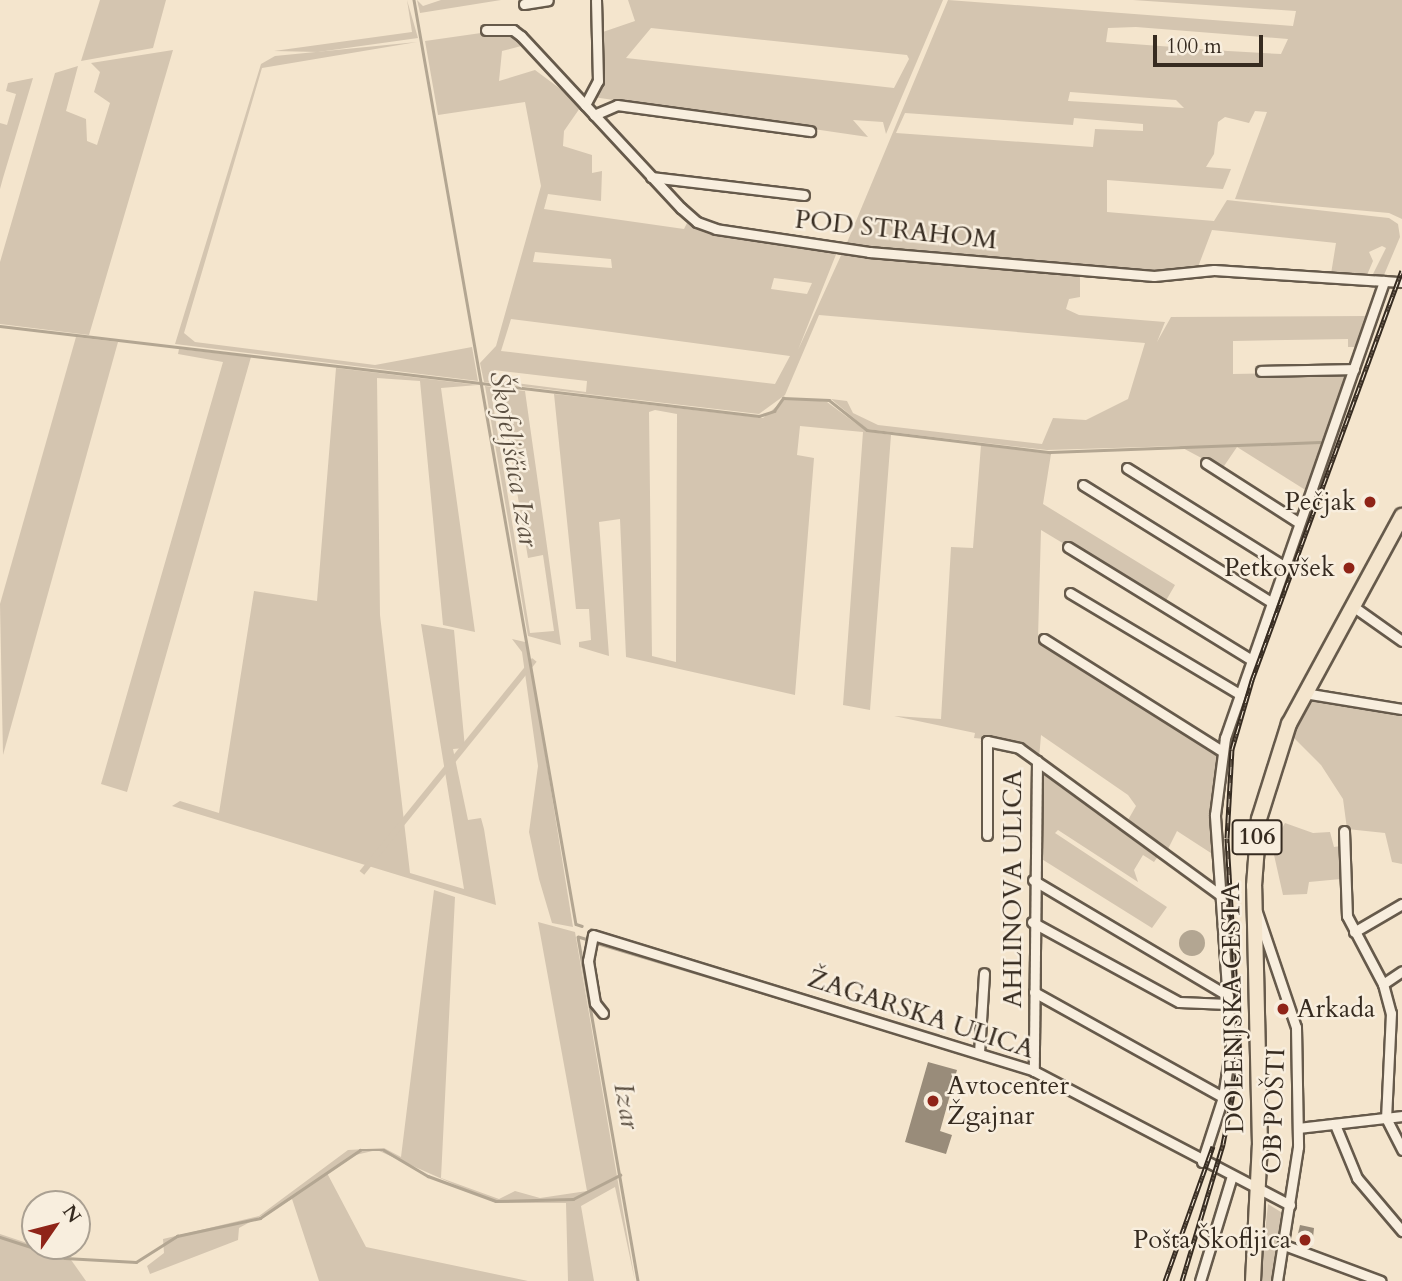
<!DOCTYPE html>
<html>
<head>
<meta charset="utf-8">
<style>
	body { margin:0 }
	#map { position:relative; width:1402px; height:1281px; overflow:hidden; background:#f4e5cd; font-family:Cardo,serif }
	div>[style] { position:absolute }
	[style*='--x'] { left:calc(var(--x)*1px); top:calc(var(--y)*1px); width:calc(var(--w)*1px); rotate:calc(var(--a)*1deg) }
	.green>* { inset:0; background:#d4c5b0; transform-origin:0 0 }
	.water>* { inset:0; background:#b3a692 }
	.round { border-radius:50% }
	.stream>* { height:2.5px; margin:-1.25px; padding:0 1.25px; transform-origin:1.25px; border-radius:1.25px; background:#b3a692 }
	.building>* { inset:0; background:#998c7a }
	.roads { filter:drop-shadow(2px 0 #665a4b) drop-shadow(-2px 0 #665a4b) drop-shadow(0 2px #665a4b) drop-shadow(0 -2px #665a4b) }
	.street>* { height:9px; margin:-4.5px; padding:0 4.5px; transform-origin:4.5px; border-radius:4.5px; background:#f8eede }
	.primary>* { height:14px; margin:-7px; padding:0 7px; transform-origin:7px; border-radius:7px; background:#f4e5cd }
	.rail>* { height:5px; margin-top:-2.5px; transform-origin:0; background:repeating-linear-gradient(90deg,#f8eede 0 8px,#362b20 0 16px); box-sizing:border-box; border-block:2px solid #362b20 }
	.dots>* { width:19px; height:19px; translate:-50% -50%; box-sizing:border-box; border:4px solid #f8eede; border-radius:50% }
	span { translate:-50% -50%; white-space:nowrap; text-align:center; line-height:1.15; -webkit-text-stroke:5px #f8eede; paint-order:stroke }
	.shield-label span { padding:2px 5px; background:#f8eede; border:2px solid; border-radius:5px; -webkit-text-stroke-width:0 }
	.shield-label { font-size:24px; color:#362b20; font-weight:700 }
	.street-label { font-size:26px; color:#362b20 }
	.poi-label { font-size:26px; color:#362b20 }
	.right { translate:-100% -50%; text-align:right }
	.left { translate:0 -50%; text-align:left }
	.water-label { font-size:28px; color:#5c5042; font-style:italic }
	.north { position:absolute; left:21px; top:1190px; width:70px; height:70px; box-sizing:border-box; background:#f8eede; border:2px solid #aaa092; border-radius:50%; rotate:55deg; font-size:19px; font-weight:700; line-height:28px; text-align:center; color:#362b20 }
	.north::after { content:''; display:block; margin:auto; width:24px; height:32px; background:#8f2418; clip-path:polygon(50% 0,100% 100%,50% 72%,0 100%) }
	.scale { position:absolute; left:1153px; top:35px; width:110px; height:32px; box-sizing:border-box; border:4px solid #362b20; border-top:0; padding-left:9px; font-size:21px; line-height:24px; white-space:nowrap; color:#362b20; -webkit-text-stroke:5px #f8eede; paint-order:stroke }
</style>
</head>
<body>
<div id="map">
	<div class="green">
		<div style="clip-path:polygon(100px 0,166px 0,153px 48px,81px 61px)"></div>
		<div style="clip-path:polygon(407px 0,418px 38px,318px 52px,274px 51px,412px 32px)"></div>
		<div style="clip-path:polygon(417px 0,423px 6px,441px 0,501px 0,420px 13px)"></div>
		<div style="clip-path:polygon(evenodd,628px 0,943px 0,886px 134px,883px 122px,853px 120px,868px 137px,593px 97px,600px 33px,635px 21px,628px 0,651px 28px,907px 55px,909px 59px,894px 88px,626px 58px,651px 28px)"></div>
		<div style="clip-path:polygon(evenodd,948px 0,1293px 26px,1296px 11px,1133px 0,1402px 0,1402px 219px,1389px 213px,1235px 199px,1267px 112px,1255px 111px,1249px 123px,1225px 117px,1218px 122px,1214px 154px,1206px 167px,1231px 169px,1223px 189px,1107px 180px,1107px 212px,1214px 221px,1227px 200px,1389px 218px,1398px 224px,1400px 237px,1384px 275px,1372px 276px,1386px 248px,1382px 246px,1369px 252px,1373px 261px,1367px 275px,1331px 274px,1336px 243px,1212px 230px,1198px 267px,1170px 273px,846px 245px,948px 0,1108px 28px,1136px 27px,1288px 39px,1281px 54px,1228px 51px,1106px 42px,1108px 28px,948px 0,1070px 92px,1176px 100px,1184px 108px,1068px 101px,1070px 92px,948px 0,905px 113px,1073px 125px,1074px 118px,1143px 124px,1143px 131px,1095px 129px,1093px 147px,896px 133px,905px 113px)"></div>
		<div style="clip-path:polygon(evenodd,488px 32px,513px 32px,525px 45px,502px 51px,499px 81px,535px 70px,582px 105px,564px 131px,563px 146px,592px 155px,592px 173px,602px 171px,601px 201px,548px 194px,544px 209px,684px 229px,689px 219px,837px 252px,798px 350px,843px 251px,1080px 272px,1080px 297px,1069px 299px,1066px 309px,1079px 315px,1165px 322px,1157px 342px,1171px 317px,1368px 316px,1359px 347px,1348px 347px,1348px 339px,1233px 341px,1233px 374px,1348px 372px,1307px 491px,1237px 447px,1222px 469px,1179px 446px,1047px 450px,942px 438px,867px 429px,831px 399px,847px 401px,853px 413px,878px 425px,1042px 444px,1053px 418px,1086px 420px,1128px 399px,1145px 343px,819px 315px,785px 395px,759px 414px,484px 382px,480px 363px,496px 346px,541px 186px,525px 102px,438px 115px,425px 41px,488px 32px,535px 252px,611px 259px,612px 268px,533px 262px,535px 252px,488px 32px,774px 278px,782px 279px,812px 283px,807px 294px,771px 289px,774px 278px,488px 32px,511px 319px,582px 328px,790px 356px,775px 384px,501px 351px,511px 319px,488px 32px,494px 370px,587px 381px,586px 392px,493px 380px,494px 370px)"></div>
		<div style="clip-path:polygon(417px 42px,262px 68px,184px 333px,195px 342px,375px 365px,472px 347px,478px 381px,175px 344px,261px 64px,275px 56px)"></div>
		<div style="clip-path:polygon(173px 50px,89px 335px,0 324px,0 262px,55px 73px,78px 66px,66px 111px,86px 119px,87px 141px,97px 145px,110px 103px,94px 92px,100px 72px,91px 63px)"></div>
		<div style="clip-path:polygon(33px 78px,3px 178px,0 189px,0 123px,7px 125px,16px 94px,6px 91px,8px 83px)"></div>
		<div style="clip-path:polygon(76px 337px,118px 342px,3px 755px,0 604px)"></div>
		<div style="clip-path:polygon(179px 349px,251px 357px,127px 792px,101px 784px,223px 362px,178px 354px)"></div>
		<div style="clip-path:polygon(336px 368px,478px 385px,441px 388px,475px 632px,443px 625px,420px 381px,377px 378px,380px 615px,410px 873px,464px 889px,421px 624px,454px 630px,465px 748px,453px 749px,468px 820px,481px 818px,484px 829px,496px 905px,172px 806px,180px 801px,219px 813px,254px 591px,317px 601px)"></div>
		<div style="clip-path:polygon(evenodd,485px 386px,525px 391px,561px 645px,528px 636px,485px 386px,492px 398px,500px 398px,506px 425px,528px 558px,543px 555px,554px 631px,530px 633px,492px 398px)"></div>
		<div style="clip-path:polygon(evenodd,554px 394px,763px 418px,785px 399px,797px 398px,827px 402px,866px 431px,891px 435px,870px 710px,843px 705px,863px 432px,800px 426px,797px 455px,814px 458px,795px 695px,626px 657px,620px 519px,599px 522px,609px 656px,579px 647px,579px 642px,591px 640px,589px 609px,576px 609px,554px 394px,655px 410px,677px 414px,676px 662px,652px 656px,649px 412px,655px 410px)"></div>
		<div style="clip-path:polygon(981px 445px,1051px 454px,1043px 504px,1175px 585px,1164px 604px,1041px 530px,1038px 638px,1218px 753px,1214px 855px,1177px 831px,1166px 853px,1133px 830px,1128px 820px,1136px 806px,1128px 795px,1041px 735px,1039px 759px,996px 740px,974px 738px,975px 733px,894px 716px,941px 719px,951px 547px,973px 548px)"></div>
		<div style="clip-path:polygon(512px 639px,525px 642px,529px 654px,573px 927px,552px 923px,539px 879px,529px 832px,538px 766px,522px 652px)"></div>
		<div style="left:532px;top:658px;width:6px;height:274px;rotate:39deg"></div>
		<div style="clip-path:polygon(1333px 700px,1402px 710px,1402px 864px,1392px 862px,1385px 833px,1347px 829px,1343px 799px,1321px 765px,1291px 735px,1308px 701px)"></div>
		<div style="clip-path:polygon(1041px 769px,1159px 855px,1154px 862px,1143px 855px,1134px 870px,1138px 882px,1058px 830px,1055px 833px,1167px 907px,1152px 928px,1040px 858px)"></div>
		<div style="clip-path:polygon(1285px 823px,1313px 833px,1330px 832px,1334px 847px,1341px 846px,1341px 879px,1309px 882px,1307px 894px,1283px 895px,1272px 846px)"></div>
		<div style="clip-path:polygon(434px 890px,455px 897px,441px 1178px,499px 1199px,515px 1191px,540px 1198px,587px 1191px,538px 922px,575px 932px,635px 1281px,615px 1187px,581px 1206px,594px 1281px,568px 1281px,566px 1203px,496px 1203px,377px 1150px,351px 1156px,327px 1173px,366px 1247px,528px 1281px,319px 1281px,292px 1199px,239px 1228px,238px 1240px,150px 1274px,147px 1266px,164px 1253px,163px 1239px,259px 1216px,348px 1150px,384px 1148px,401px 1157px)"></div>
		<div style="clip-path:polygon(1268px 1204px,1284px 1214px,1274px 1281px,1260px 1281px)"></div>
		<div style="clip-path:polygon(0 1234px,69px 1257px,86px 1281px,0 1281px)"></div>
	</div>
	<div class="water">
		<div class="round" style="left:1179px;top:930px;width:26px;height:26px"></div>
	</div>
	<div class="stream">
		<div style="--x:414;--y:0;--w:938;--a:80.06"></div>
		<div style="--x:576;--y:924;--w:6;--a:18"></div>
		<div style="--x:0;--y:326;--w:764;--a:6.76"></div>
		<div style="--x:759;--y:416;--w:16;--a:-18"></div>
		<div style="--x:774;--y:411;--w:16;--a:-55"></div>
		<div style="--x:783;--y:398;--w:46;--a:2.5"></div>
		<div style="--x:829;--y:400;--w:48;--a:38.3"></div>
		<div style="--x:867;--y:430;--w:184;--a:6.9"></div>
		<div style="--x:1050;--y:452;--w:270;--a:-2.1"></div>
		<div style="--x:591;--y:929;--w:363;--a:17"></div>
		<div style="--x:588;--y:940;--w:10;--a:-163"></div>
		<div style="--x:578;--y:937;--w:349;--a:80.1"></div>
		<div style="--x:597;--y:943;--w:333;--a:16.7"></div>
		<div style="--x:0;--y:1237;--w:68;--a:17.9"></div>
		<div style="--x:65;--y:1258;--w:71;--a:3.2"></div>
		<div style="--x:136;--y:1262;--w:49;--a:-32.4"></div>
		<div style="--x:177;--y:1236;--w:85;--a:-12.2"></div>
		<div style="--x:260;--y:1218;--w:121;--a:-34.2"></div>
		<div style="--x:360;--y:1150;--w:24;--a:0"></div>
		<div style="--x:384;--y:1150;--w:51;--a:30.6"></div>
		<div style="--x:428;--y:1176;--w:72;--a:20.2"></div>
		<div style="--x:496;--y:1201;--w:77;--a:-1.5"></div>
		<div style="--x:573;--y:1199;--w:53;--a:-27.1"></div>
	</div>
	<div class="building">
		<div style="clip-path:polygon(928px 1062px,957px 1070px,940px 1131px,952px 1135px,946px 1154px,905px 1142px)"></div>
		<div style="clip-path:polygon(1300px 1225px,1314px 1228px,1312px 1247px,1296px 1242px)"></div>
	</div>
	<div class="roads">
		<div class="street">
			<div style="--x:524;--y:4;--w:24;--a:-9"></div>
			<div style="--x:486;--y:30;--w:27;--a:0"></div>
			<div style="--x:513;--y:30;--w:10;--a:37"></div>
			<div style="--x:521;--y:36;--w:235;--a:47.1"></div>
			<div style="--x:681;--y:208;--w:21;--a:41"></div>
			<div style="--x:697;--y:222;--w:20;--a:20"></div>
			<div style="--x:716;--y:229;--w:155;--a:8.5"></div>
			<div style="--x:869;--y:252;--w:286;--a:4.8"></div>
			<div style="--x:1154;--y:276;--w:60;--a:-5.7"></div>
			<div style="--x:1214;--y:270;--w:188;--a:3.7"></div>
			<div style="--x:585;--y:105;--w:27;--a:-62"></div>
			<div style="--x:598;--y:81;--w:81;--a:-91.4"></div>
			<div style="--x:594;--y:115;--w:25;--a:-23"></div>
			<div style="--x:617;--y:105;--w:195;--a:7.7"></div>
			<div style="--x:651;--y:177;--w:154;--a:6.7"></div>
			<div style="--x:1261;--y:371;--w:93;--a:-1.2"></div>
			<div style="--x:1206;--y:463;--w:109;--a:32.7"></div>
			<div style="--x:1127;--y:468;--w:185;--a:32"></div>
			<div style="--x:1083;--y:485;--w:221;--a:31.9"></div>
			<div style="--x:1068;--y:547;--w:214;--a:31.6"></div>
			<div style="--x:1070;--y:593;--w:196;--a:30.8"></div>
			<div style="--x:1354;--y:607;--w:59;--a:35.3"></div>
			<div style="--x:1044;--y:639;--w:210;--a:32.2"></div>
			<div style="--x:1304;--y:693;--w:99;--a:9.3"></div>
			<div style="--x:1037;--y:761;--w:227;--a:36.2"></div>
			<div style="--x:1344;--y:831;--w:85;--a:88"></div>
			<div style="--x:1347;--y:916;--w:77;--a:62.1"></div>
			<div style="--x:1383;--y:984;--w:30;--a:75"></div>
			<div style="--x:1391;--y:1013;--w:105;--a:92.7"></div>
			<div style="--x:1386;--y:1118;--w:36;--a:63"></div>
			<div style="--x:987;--y:835;--w:94;--a:-90"></div>
			<div style="--x:987;--y:741;--w:33;--a:12"></div>
			<div style="--x:1019;--y:748;--w:22;--a:36"></div>
			<div style="--x:1037;--y:761;--w:310;--a:90.6"></div>
			<div style="--x:1033;--y:880;--w:227;--a:30.7"></div>
			<div style="--x:1257;--y:912;--w:121;--a:71.3"></div>
			<div style="--x:1296;--y:1027;--w:120;--a:89"></div>
			<div style="--x:1298;--y:1147;--w:136;--a:98.9"></div>
			<div style="--x:1032;--y:922;--w:167;--a:28.6"></div>
			<div style="--x:1179;--y:1002;--w:49;--a:2.3"></div>
			<div style="--x:1354;--y:932;--w:56;--a:-30.3"></div>
			<div style="--x:1383;--y:984;--w:23;--a:-34"></div>
			<div style="--x:1034;--y:992;--w:216;--a:29.1"></div>
			<div style="--x:603;--y:1013;--w:13;--a:-129"></div>
			<div style="--x:595;--y:1003;--w:43;--a:-99.5"></div>
			<div style="--x:588;--y:961;--w:26;--a:-79"></div>
			<div style="--x:593;--y:935;--w:461;--a:17.1"></div>
			<div style="--x:1034;--y:1071;--w:289;--a:27.6"></div>
			<div style="--x:979;--y:1053;--w:80;--a:-86.4"></div>
			<div style="--x:1336;--y:1127;--w:55;--a:67.6"></div>
			<div style="--x:1357;--y:1178;--w:70;--a:49.7"></div>
			<div style="--x:1298;--y:1128;--w:105;--a:-6.6"></div>
			<div style="--x:1202;--y:1162;--w:68;--a:-72.1"></div>
			<div style="--x:1223;--y:1097;--w:53;--a:-81.3"></div>
			<div style="--x:1231;--y:1045;--w:231;--a:-94"></div>
			<div style="--x:1215;--y:815;--w:78;--a:-82.6"></div>
			<div style="--x:1225;--y:738;--w:484;--a:-70.8"></div>
			<div style="--x:1284;--y:1245;--w:103;--a:20.4"></div>
			<div style="--x:1200;--y:1281;--w:107;--a:-73.1"></div>
		</div>
		<div class="primary">
			<div style="--x:1253;--y:1281;--w:136;--a:-87.1"></div>
			<div style="--x:1260;--y:1145;--w:259;--a:-91.3"></div>
			<div style="--x:1254;--y:886;--w:67;--a:-85.7"></div>
			<div style="--x:1259;--y:819;--w:100;--a:-72.5"></div>
			<div style="--x:1289;--y:724;--w:237;--a:-61.5"></div>
		</div>
	</div>
	<div class="rail">
		<div style="--x:1165;--y:1281;--w:143;--a:-70.4"></div>
		<div style="--x:1182;--y:1281;--w:143;--a:-73.3"></div>
		<div style="--x:1223;--y:1144;--w:88;--a:-78.8"></div>
		<div style="--x:1240;--y:1058;--w:220;--a:-93.4"></div>
		<div style="--x:1227;--y:838;--w:89;--a:-86.8"></div>
		<div style="--x:1232;--y:749;--w:72;--a:-73.8"></div>
		<div style="--x:1252;--y:680;--w:436;--a:-69.9"></div>
	</div>
	<div class="dots">
		<div style="left:1370px;top:502px;background:#8f2418"></div>
		<div style="left:1349px;top:568px;background:#8f2418"></div>
		<div style="left:1283px;top:1009px;background:#8f2418"></div>
		<div style="left:933px;top:1101px;background:#8f2418"></div>
		<div style="left:1305px;top:1240px;background:#8f2418"></div>
	</div>
	<div class="shield-label">
		<span style="left:1257px;top:837px">106</span>
	</div>
	<div class="street-label">
		<span style="left:896px;top:230px;rotate:6deg">POD STRAHOM</span>
		<span style="left:1013px;top:889px;rotate:-90deg">AHLINOVA ULICA</span>
		<span style="left:1233px;top:1008px;rotate:-91deg">DOLENJSKA CESTA</span>
		<span style="left:921px;top:1014px;rotate:18deg">ŽAGARSKA ULICA</span>
		<span style="left:1274px;top:1111px;rotate:-88deg">OB POŠTI</span>
	</div>
	<div class="poi-label">
		<span class="right" style="left:1356px;top:502px">Pečjak</span>
		<span class="right" style="left:1335px;top:568px">Petkovšek</span>
		<span class="left" style="left:1297px;top:1009px">Arkada</span>
		<span class="left" style="left:947px;top:1101px">Avtocenter<br>Žgajnar</span>
		<span class="right" style="left:1291px;top:1240px">Pošta Škofljica</span>
	</div>
	<div class="water-label">
		<span style="left:514px;top:459px;rotate:80deg">Škofeljščica Izar</span>
		<span style="left:627px;top:1106px;rotate:80deg">Izar</span>
	</div>
	<div class="north">N</div>
	<div class="scale">100 m</div>
</div>
</body>
</html>
